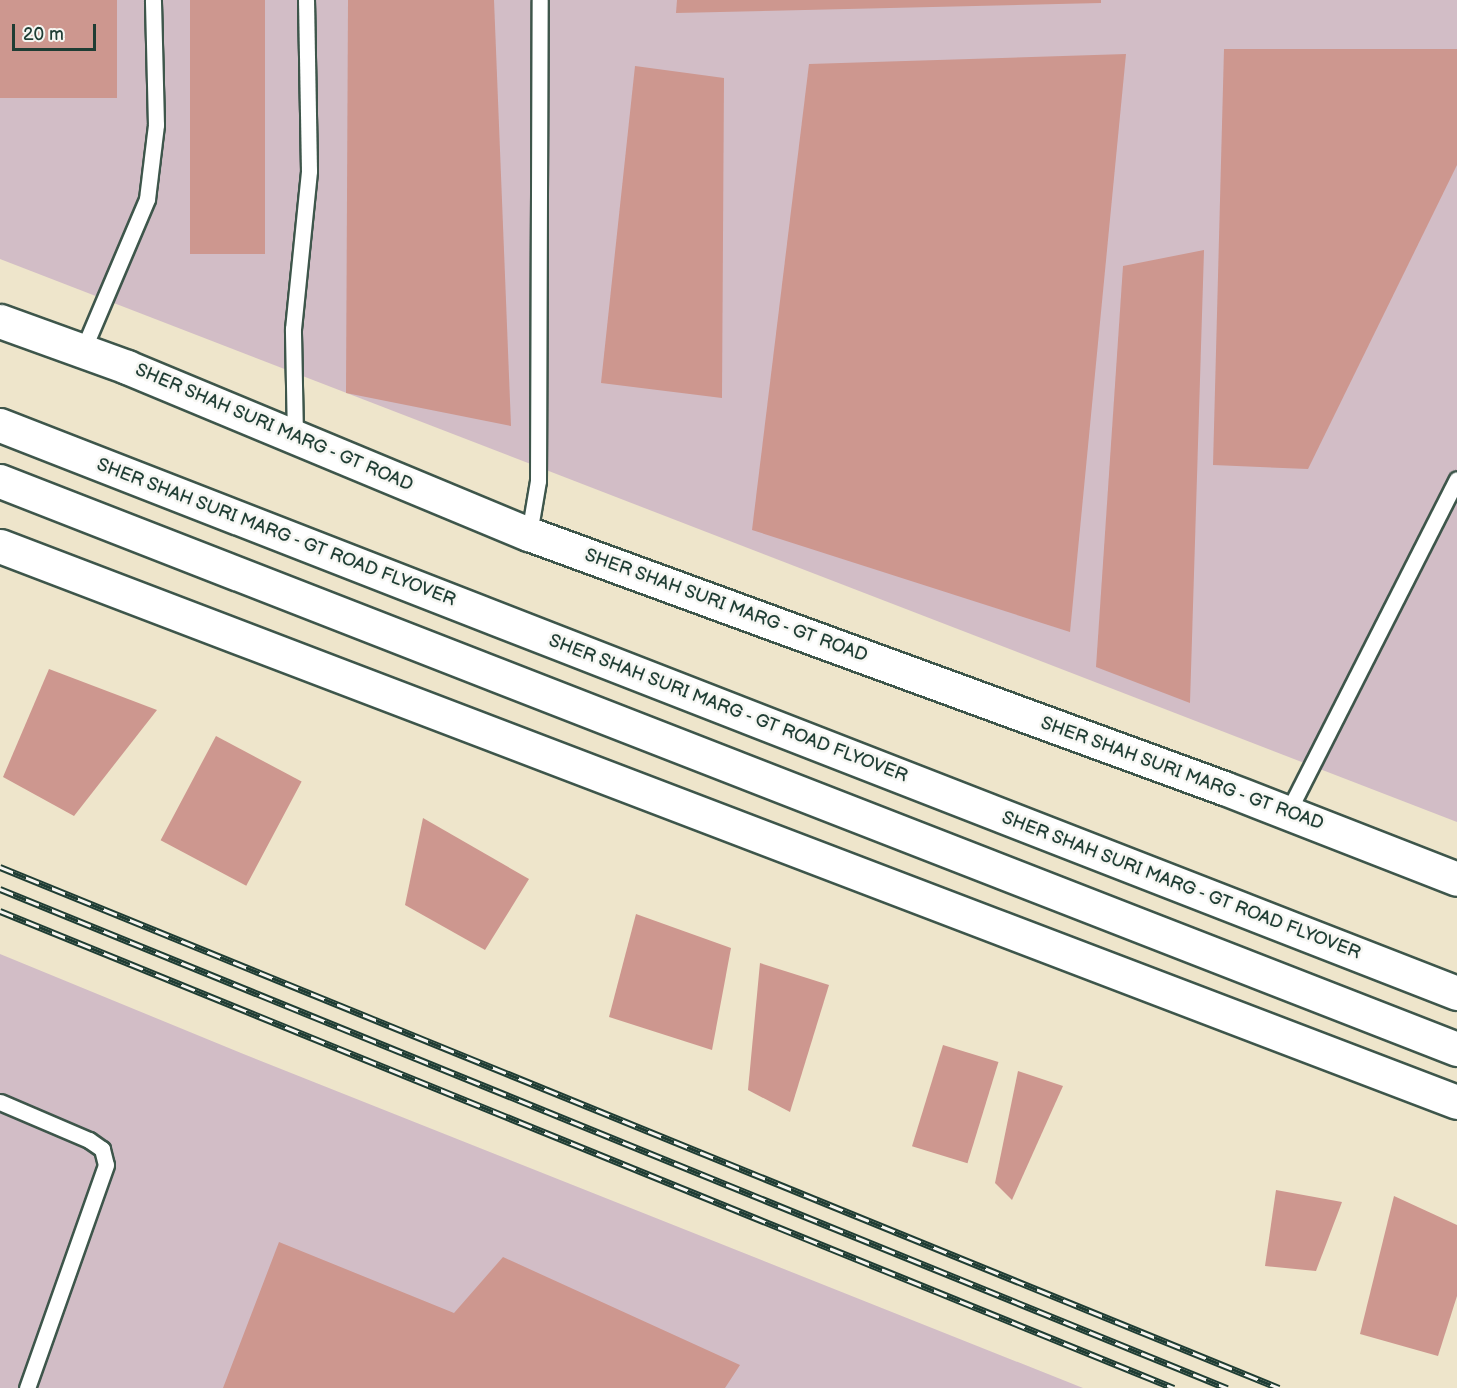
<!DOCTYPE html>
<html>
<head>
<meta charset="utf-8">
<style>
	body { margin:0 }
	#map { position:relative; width:1457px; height:1388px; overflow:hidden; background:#eee5cb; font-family:"Balsamiq Sans",sans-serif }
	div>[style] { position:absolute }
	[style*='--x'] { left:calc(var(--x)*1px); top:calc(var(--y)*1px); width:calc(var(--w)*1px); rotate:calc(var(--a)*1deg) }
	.industrial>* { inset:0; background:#d2bdc6 }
	.building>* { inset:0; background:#cd978f; transform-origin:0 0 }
	.roads { filter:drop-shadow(2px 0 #3e564b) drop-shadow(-2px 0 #3e564b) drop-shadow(0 2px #3e564b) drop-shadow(0 -2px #3e564b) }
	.service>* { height:15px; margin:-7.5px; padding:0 7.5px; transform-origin:7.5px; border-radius:7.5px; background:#fff }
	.tertiary>* { height:33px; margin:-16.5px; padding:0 16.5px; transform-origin:16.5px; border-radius:16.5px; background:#fff }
	.trunk>* { height:33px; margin:-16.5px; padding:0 16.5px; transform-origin:16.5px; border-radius:16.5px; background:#fff }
	.rail>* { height:7px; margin-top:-3.5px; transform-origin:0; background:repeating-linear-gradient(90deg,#f6f6f2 0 14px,#1f3d34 0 28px); box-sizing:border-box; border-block:2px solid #1f3d34 }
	span { translate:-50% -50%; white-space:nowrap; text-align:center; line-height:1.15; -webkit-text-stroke:5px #f6f6f2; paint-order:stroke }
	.street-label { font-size:18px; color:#1f3d34 }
	.scale { position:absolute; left:12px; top:24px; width:84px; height:27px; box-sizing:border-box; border:3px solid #1f3d34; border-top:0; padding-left:8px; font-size:18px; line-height:21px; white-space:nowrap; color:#1f3d34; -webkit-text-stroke:4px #f6f6f2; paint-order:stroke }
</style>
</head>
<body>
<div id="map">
	<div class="industrial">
		<div style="clip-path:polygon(0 0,1457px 0,1457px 822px,0 259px)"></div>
		<div style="clip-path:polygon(0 954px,241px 1053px,1083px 1388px,0 1388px)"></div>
	</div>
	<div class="building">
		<div style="left:0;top:0;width:117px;height:98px"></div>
		<div style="left:190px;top:0;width:75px;height:254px"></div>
		<div style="clip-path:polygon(348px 0,494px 0,511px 426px,346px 393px)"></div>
		<div style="clip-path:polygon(677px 0,1101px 0,1101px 3px,676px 13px)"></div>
		<div style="clip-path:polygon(1224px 49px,1457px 49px,1457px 165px,1308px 469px,1213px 465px)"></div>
		<div style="clip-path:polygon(1126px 54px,1070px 632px,752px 530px,809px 64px)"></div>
		<div style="clip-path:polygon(635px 66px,724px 78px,722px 398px,601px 383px)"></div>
		<div style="clip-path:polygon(1204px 250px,1190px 703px,1096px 667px,1123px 266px)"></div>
		<div style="clip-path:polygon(49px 669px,157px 710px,74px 816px,3px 777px)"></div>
		<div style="left:216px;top:736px;width:97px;height:118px;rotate:28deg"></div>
		<div style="clip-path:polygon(423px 818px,529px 879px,485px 950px,405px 905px)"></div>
		<div style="clip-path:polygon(636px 914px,731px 948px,712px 1050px,609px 1017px)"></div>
		<div style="clip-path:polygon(760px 963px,829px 985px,790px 1112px,748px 1090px)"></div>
		<div style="left:943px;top:1045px;width:58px;height:106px;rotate:17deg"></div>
		<div style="clip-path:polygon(1018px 1071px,1063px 1086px,1012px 1200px,995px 1183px)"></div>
		<div style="clip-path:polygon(1276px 1190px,1342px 1202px,1316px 1271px,1265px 1266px)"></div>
		<div style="clip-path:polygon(1394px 1196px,1457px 1225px,1457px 1296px,1438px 1356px,1360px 1334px)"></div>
		<div style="clip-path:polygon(279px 1242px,454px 1313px,503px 1257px,740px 1365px,725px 1388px,223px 1388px)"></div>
	</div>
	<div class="roads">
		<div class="service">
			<div style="--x:83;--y:350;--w:164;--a:-67"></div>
			<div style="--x:147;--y:199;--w:75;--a:-83.1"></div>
			<div style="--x:156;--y:125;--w:125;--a:-91.4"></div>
			<div style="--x:295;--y:437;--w:108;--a:-91.1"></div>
			<div style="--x:293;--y:329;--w:159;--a:-84.2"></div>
			<div style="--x:309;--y:171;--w:171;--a:-91"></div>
			<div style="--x:529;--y:534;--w:54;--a:-80.4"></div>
			<div style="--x:538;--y:481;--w:481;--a:-89.8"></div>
			<div style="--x:1288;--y:812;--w:373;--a:-63.1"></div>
			<div style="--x:0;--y:1102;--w:97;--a:23.1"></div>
			<div style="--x:89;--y:1140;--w:16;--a:35"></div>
			<div style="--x:102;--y:1149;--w:16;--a:76"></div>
			<div style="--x:106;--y:1165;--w:237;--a:109.5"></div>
		</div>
		<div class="tertiary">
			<div style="--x:0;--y:321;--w:135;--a:19.9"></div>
			<div style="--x:127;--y:367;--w:435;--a:22.6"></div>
			<div style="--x:529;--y:534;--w:740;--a:20.08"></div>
			<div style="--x:1224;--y:788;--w:250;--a:21.3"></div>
			<div style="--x:0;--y:546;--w:1559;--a:20.89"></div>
		</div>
		<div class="trunk">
			<div style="--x:0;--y:425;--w:1564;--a:21.3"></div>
			<div style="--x:0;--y:481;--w:1564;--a:21.3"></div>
		</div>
	</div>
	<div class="rail">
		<div style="--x:0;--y:867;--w:1381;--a:22.16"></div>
		<div style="--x:0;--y:889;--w:1325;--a:22.13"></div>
		<div style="--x:0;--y:911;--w:1267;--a:22.11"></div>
	</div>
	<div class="street-label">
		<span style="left:274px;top:428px;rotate:23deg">SHER SHAH SURI MARG - GT ROAD</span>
		<span style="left:276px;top:533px;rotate:21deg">SHER SHAH SURI MARG - GT ROAD FLYOVER</span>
		<span style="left:726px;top:606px;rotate:20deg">SHER SHAH SURI MARG - GT ROAD</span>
		<span style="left:728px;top:709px;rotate:21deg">SHER SHAH SURI MARG - GT ROAD FLYOVER</span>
		<span style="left:1182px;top:774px;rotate:20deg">SHER SHAH SURI MARG - GT ROAD</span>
		<span style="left:1181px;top:886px;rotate:21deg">SHER SHAH SURI MARG - GT ROAD FLYOVER</span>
	</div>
	<div class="scale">20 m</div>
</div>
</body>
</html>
